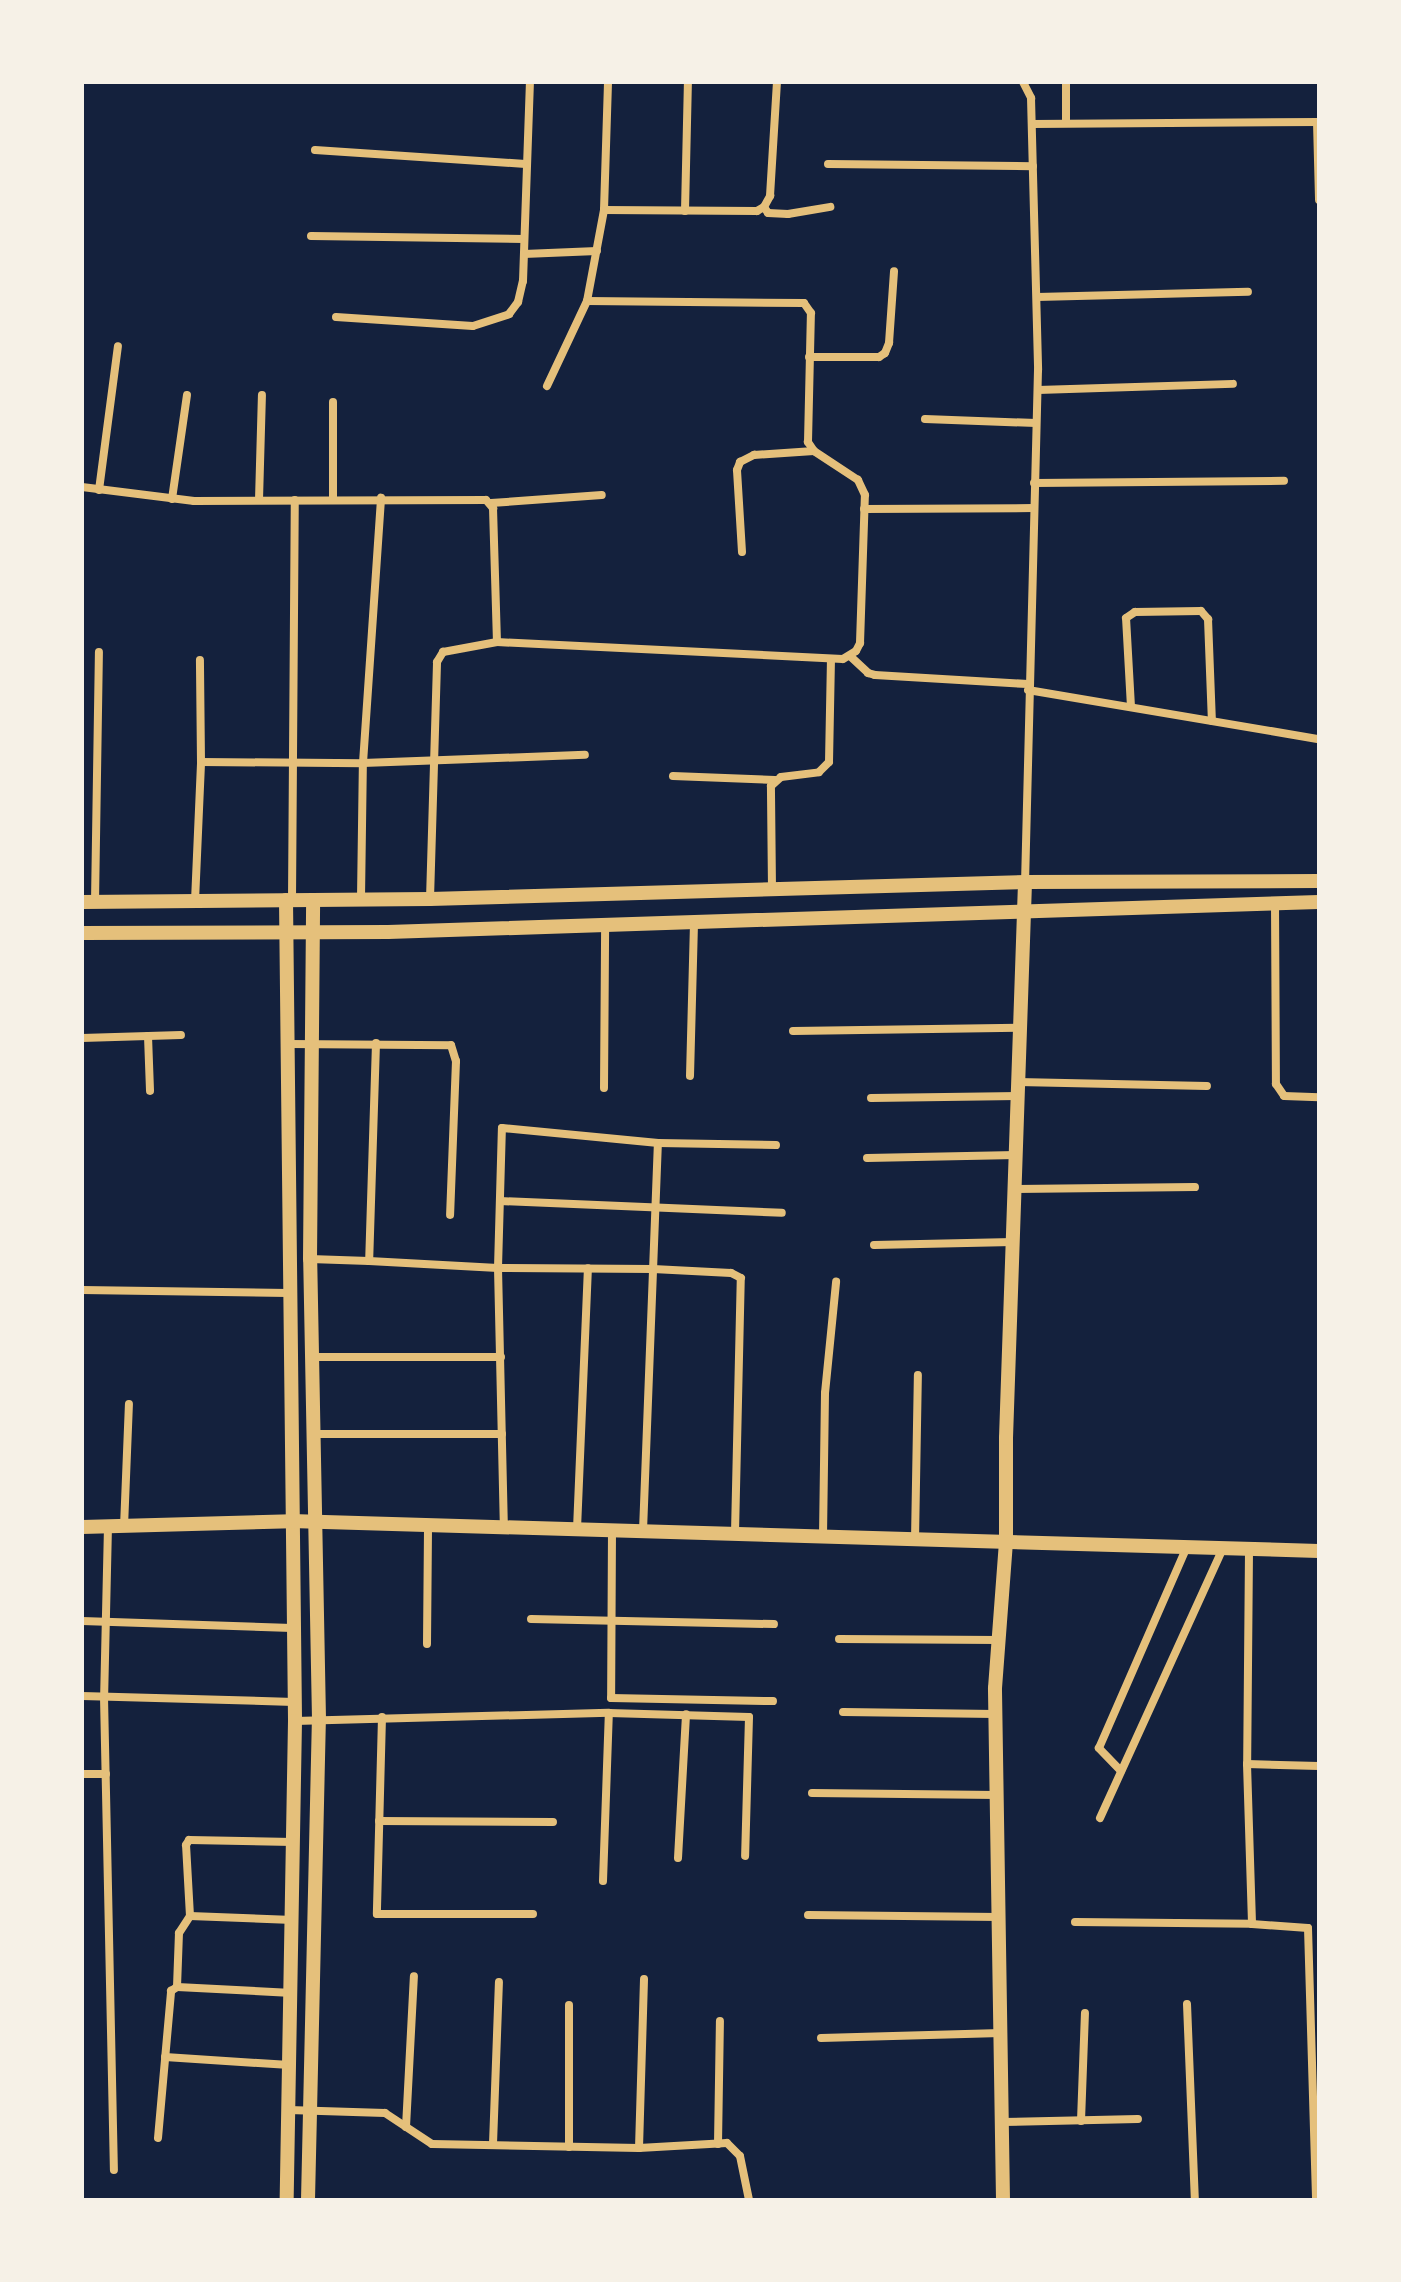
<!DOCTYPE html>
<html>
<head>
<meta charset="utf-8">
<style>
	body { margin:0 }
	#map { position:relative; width:1401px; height:2282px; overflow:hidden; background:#14213d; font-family:Commissioner,sans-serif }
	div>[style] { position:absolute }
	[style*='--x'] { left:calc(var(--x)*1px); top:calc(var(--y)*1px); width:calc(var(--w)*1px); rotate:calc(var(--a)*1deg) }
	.minor>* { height:8px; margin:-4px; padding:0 4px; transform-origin:4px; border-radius:4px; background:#e5c07b }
	.tertiary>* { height:14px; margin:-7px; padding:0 7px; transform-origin:7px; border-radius:7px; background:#e5c07b }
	span { translate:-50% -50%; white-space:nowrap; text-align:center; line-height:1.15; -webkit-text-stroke:6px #f6f1e7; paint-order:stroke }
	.frame { position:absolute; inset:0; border:84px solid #f6f1e7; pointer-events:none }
</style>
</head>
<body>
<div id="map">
	<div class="minor">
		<div style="--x:1023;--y:82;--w:18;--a:63"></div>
		<div style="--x:1031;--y:98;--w:272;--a:88.5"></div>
		<div style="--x:1038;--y:370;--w:512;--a:91.45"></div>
		<div style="--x:1317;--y:122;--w:78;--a:88.5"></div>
		<div style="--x:1066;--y:123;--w:41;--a:-90"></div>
		<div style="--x:1032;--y:124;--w:287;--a:-0.4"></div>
		<div style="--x:315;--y:150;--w:211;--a:3.8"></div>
		<div style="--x:828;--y:164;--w:205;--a:0.6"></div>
		<div style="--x:764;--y:207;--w:7;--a:56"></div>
		<div style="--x:768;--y:213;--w:20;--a:3"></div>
		<div style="--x:788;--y:214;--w:43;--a:-9.5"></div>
		<div style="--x:604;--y:210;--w:153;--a:0.4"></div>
		<div style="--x:757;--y:211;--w:8;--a:-30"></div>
		<div style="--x:764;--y:207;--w:13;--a:-61"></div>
		<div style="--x:770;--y:196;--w:114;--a:-86.5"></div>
		<div style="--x:685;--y:211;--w:129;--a:-88.7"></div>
		<div style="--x:311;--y:236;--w:213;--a:0.8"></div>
		<div style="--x:524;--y:254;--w:73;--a:-2.4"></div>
		<div style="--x:1037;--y:297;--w:211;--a:-1.4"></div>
		<div style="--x:587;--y:301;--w:93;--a:-79.4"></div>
		<div style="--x:604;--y:210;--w:128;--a:-88.2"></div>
		<div style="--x:336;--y:317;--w:137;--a:3.8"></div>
		<div style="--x:473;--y:326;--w:38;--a:-18"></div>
		<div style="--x:509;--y:314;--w:15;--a:-53"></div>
		<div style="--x:518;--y:302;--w:22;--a:-77"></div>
		<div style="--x:523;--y:281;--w:199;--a:-88"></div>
		<div style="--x:809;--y:357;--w:70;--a:0"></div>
		<div style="--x:879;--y:357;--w:7;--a:-34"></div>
		<div style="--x:885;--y:353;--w:11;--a:-68"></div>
		<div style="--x:889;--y:343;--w:72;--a:-86"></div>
		<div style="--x:1038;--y:390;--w:195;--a:-1.8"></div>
		<div style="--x:333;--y:402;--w:98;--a:90"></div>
		<div style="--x:925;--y:419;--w:111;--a:2.1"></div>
		<div style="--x:1034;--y:483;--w:250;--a:-0.5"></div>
		<div style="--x:82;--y:487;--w:113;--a:7.1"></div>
		<div style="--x:194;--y:501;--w:292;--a:-0.2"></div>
		<div style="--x:486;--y:500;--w:11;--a:49"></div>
		<div style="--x:493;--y:508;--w:134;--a:88.3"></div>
		<div style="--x:99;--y:490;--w:145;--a:-82.5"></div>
		<div style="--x:172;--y:499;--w:105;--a:-81.8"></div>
		<div style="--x:259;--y:500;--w:105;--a:-88.4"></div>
		<div style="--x:491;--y:503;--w:111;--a:-4.1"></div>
		<div style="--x:864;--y:509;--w:169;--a:-0.3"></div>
		<div style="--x:742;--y:552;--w:82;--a:-93.5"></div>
		<div style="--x:737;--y:470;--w:9;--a:-69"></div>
		<div style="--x:740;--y:462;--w:16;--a:-27"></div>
		<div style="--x:754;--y:455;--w:60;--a:-3.8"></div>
		<div style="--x:850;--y:656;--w:25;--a:43"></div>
		<div style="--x:868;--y:673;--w:7;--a:16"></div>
		<div style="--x:875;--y:675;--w:153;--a:3.4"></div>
		<div style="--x:1028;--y:690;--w:295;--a:9.6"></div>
		<div style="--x:1131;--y:707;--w:89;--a:-93.2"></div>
		<div style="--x:1126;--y:618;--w:11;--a:-34"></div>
		<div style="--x:1135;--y:612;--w:66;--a:-0.9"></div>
		<div style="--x:1201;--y:611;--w:11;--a:49"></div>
		<div style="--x:1208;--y:619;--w:102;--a:87.8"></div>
		<div style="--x:201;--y:762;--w:162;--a:0.4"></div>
		<div style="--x:363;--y:763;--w:222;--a:-2.1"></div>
		<div style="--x:673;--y:776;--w:102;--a:2.2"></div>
		<div style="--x:772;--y:889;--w:103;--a:-90.6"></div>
		<div style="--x:771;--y:786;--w:13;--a:-42"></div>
		<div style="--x:781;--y:777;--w:38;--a:-7"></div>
		<div style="--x:819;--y:772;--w:14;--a:-45"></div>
		<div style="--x:829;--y:762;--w:103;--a:-88.9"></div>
		<div style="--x:361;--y:898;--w:135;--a:-89.2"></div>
		<div style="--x:363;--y:763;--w:266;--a:-86.1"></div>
		<div style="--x:430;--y:899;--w:237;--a:-88.3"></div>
		<div style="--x:437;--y:662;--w:12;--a:-59"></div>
		<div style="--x:443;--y:652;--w:55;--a:-10.5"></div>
		<div style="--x:497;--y:642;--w:346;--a:2.8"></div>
		<div style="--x:843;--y:659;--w:15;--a:-32"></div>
		<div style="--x:856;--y:651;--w:9;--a:-63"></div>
		<div style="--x:860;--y:643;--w:148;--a:-88.1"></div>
		<div style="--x:865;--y:495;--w:17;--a:-115"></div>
		<div style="--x:858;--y:480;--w:53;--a:-146.6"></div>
		<div style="--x:814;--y:451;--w:11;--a:-124"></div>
		<div style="--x:808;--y:442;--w:129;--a:-88.7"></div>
		<div style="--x:811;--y:313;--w:12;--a:-125"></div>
		<div style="--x:804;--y:303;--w:217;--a:-179.5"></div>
		<div style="--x:587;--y:301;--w:94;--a:115.2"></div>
		<div style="--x:292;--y:900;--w:400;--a:-89.6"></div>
		<div style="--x:195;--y:901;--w:139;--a:-87.5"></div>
		<div style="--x:201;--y:762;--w:102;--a:-90.6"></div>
		<div style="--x:95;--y:902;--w:250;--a:-89.1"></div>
		<div style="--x:1275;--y:904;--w:180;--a:89.7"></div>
		<div style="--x:1276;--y:1084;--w:14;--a:56"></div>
		<div style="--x:1284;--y:1096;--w:35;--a:2"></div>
		<div style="--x:793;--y:1031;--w:227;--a:-0.8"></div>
		<div style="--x:148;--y:1036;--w:55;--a:87.9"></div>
		<div style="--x:82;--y:1038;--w:99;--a:-1.7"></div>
		<div style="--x:376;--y:1043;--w:218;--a:91.8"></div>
		<div style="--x:369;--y:1261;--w:129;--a:3.1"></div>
		<div style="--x:498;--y:1268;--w:259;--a:88.7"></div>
		<div style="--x:289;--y:1044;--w:162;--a:0.4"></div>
		<div style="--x:451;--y:1045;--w:17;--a:73"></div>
		<div style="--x:456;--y:1061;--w:154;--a:92.2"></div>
		<div style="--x:690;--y:1076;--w:152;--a:-88.5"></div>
		<div style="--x:1018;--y:1082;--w:189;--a:1.2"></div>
		<div style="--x:604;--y:1088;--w:162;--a:-89.6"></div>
		<div style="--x:871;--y:1098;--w:147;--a:-0.8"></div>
		<div style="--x:867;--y:1158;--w:149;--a:-1.2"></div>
		<div style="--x:1015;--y:1189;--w:180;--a:-0.6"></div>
		<div style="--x:500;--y:1201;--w:282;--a:2.4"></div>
		<div style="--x:874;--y:1245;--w:139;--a:-1.2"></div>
		<div style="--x:310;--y:1259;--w:59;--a:1.9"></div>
		<div style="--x:82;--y:1290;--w:206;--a:0.8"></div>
		<div style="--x:312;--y:1357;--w:189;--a:0"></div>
		<div style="--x:313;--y:1434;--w:189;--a:0"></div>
		<div style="--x:108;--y:1526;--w:171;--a:91.3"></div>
		<div style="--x:104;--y:1697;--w:473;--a:88.8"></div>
		<div style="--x:124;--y:1527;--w:123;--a:-87.7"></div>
		<div style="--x:577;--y:1529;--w:261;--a:-87.6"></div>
		<div style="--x:612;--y:1530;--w:168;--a:90.3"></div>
		<div style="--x:611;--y:1698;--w:162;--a:1.1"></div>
		<div style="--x:643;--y:1531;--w:388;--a:-87.8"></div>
		<div style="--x:735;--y:1533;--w:255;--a:-88.7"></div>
		<div style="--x:741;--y:1278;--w:11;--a:-153"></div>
		<div style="--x:731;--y:1273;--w:78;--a:-177.1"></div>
		<div style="--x:653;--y:1269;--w:155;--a:-179.6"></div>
		<div style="--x:498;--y:1268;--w:140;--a:-88.4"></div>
		<div style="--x:502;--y:1128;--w:157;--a:5.5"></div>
		<div style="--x:658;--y:1143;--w:118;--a:1"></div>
		<div style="--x:823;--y:1536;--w:143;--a:-89.2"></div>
		<div style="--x:825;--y:1393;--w:112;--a:-84.3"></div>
		<div style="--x:915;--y:1540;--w:165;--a:-89"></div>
		<div style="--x:1249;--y:1551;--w:213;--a:90.5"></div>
		<div style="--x:1247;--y:1764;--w:160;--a:88.2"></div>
		<div style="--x:1252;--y:1924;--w:56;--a:4.1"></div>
		<div style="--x:1308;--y:1928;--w:272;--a:88.3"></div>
		<div style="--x:531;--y:1619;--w:243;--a:1.2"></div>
		<div style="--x:82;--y:1621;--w:210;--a:1.9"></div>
		<div style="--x:839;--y:1639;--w:159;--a:0.4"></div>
		<div style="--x:427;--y:1644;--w:119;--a:-89.5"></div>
		<div style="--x:82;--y:1696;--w:212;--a:1.6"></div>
		<div style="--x:843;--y:1712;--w:152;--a:0.8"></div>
		<div style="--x:382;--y:1717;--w:197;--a:91.5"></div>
		<div style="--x:377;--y:1914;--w:156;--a:0"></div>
		<div style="--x:295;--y:1721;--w:314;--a:-1.5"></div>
		<div style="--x:609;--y:1713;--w:140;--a:1.6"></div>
		<div style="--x:749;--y:1717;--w:139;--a:91.6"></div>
		<div style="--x:1247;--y:1764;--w:72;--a:1.6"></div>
		<div style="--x:1121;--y:1771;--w:32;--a:-134"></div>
		<div style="--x:1099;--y:1748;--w:217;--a:-66.4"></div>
		<div style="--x:82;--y:1774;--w:24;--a:0"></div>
		<div style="--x:812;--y:1793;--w:185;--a:0.6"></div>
		<div style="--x:1100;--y:1818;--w:294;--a:-65.5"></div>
		<div style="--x:379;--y:1821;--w:174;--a:0.3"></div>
		<div style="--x:678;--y:1858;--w:144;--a:-86.8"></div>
		<div style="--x:603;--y:1881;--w:168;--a:-88"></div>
		<div style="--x:808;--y:1915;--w:191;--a:0.6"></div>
		<div style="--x:190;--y:1916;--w:103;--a:2.2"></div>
		<div style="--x:1075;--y:1922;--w:177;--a:0.6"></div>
		<div style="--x:292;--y:1993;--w:115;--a:-177"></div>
		<div style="--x:177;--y:1987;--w:54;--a:-87.9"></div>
		<div style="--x:179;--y:1933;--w:20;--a:-57"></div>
		<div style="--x:190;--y:1916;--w:71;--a:-93.2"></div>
		<div style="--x:186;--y:1845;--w:6;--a:-59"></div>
		<div style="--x:189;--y:1840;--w:104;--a:1.1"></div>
		<div style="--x:1187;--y:2004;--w:196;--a:87.7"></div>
		<div style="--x:821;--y:2038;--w:180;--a:-1.6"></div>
		<div style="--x:165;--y:2057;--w:125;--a:3.7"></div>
		<div style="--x:289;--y:2110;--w:96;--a:1.8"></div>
		<div style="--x:385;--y:2113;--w:56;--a:33.4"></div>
		<div style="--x:432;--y:2144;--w:207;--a:1.1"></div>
		<div style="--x:639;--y:2148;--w:88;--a:-3.3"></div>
		<div style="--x:727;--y:2143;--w:18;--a:45"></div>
		<div style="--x:740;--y:2156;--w:45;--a:78.4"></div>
		<div style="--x:1081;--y:2121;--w:108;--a:-87.9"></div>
		<div style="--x:1002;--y:2122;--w:136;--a:-1.3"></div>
		<div style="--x:406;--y:2127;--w:151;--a:-87"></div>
		<div style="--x:158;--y:2138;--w:148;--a:-84.9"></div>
		<div style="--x:171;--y:1991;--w:7;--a:-34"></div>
		<div style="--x:493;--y:2144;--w:162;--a:-87.9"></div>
		<div style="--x:718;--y:2144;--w:123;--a:-89.1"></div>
		<div style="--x:569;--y:2147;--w:142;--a:-90"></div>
		<div style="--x:639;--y:2148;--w:169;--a:-88.3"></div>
	</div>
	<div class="tertiary">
		<div style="--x:286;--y:900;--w:821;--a:89.37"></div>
		<div style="--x:295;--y:1721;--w:479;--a:91"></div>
		<div style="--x:82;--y:902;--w:348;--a:-0.5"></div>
		<div style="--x:430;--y:899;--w:595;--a:-1.64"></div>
		<div style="--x:1025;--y:882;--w:294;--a:-0.2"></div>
		<div style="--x:82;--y:933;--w:306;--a:-0.2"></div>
		<div style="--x:388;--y:932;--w:931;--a:-1.85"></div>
		<div style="--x:82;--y:1527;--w:209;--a:-1.6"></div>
		<div style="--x:291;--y:1521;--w:1028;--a:1.67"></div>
		<div style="--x:308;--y:2200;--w:481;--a:-88.7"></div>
		<div style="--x:319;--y:1719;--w:460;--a:-91.1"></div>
		<div style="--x:310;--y:1259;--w:359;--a:-89.5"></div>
		<div style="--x:1003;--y:2200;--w:512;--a:-90.9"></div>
		<div style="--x:995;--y:1688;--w:145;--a:-85.7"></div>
		<div style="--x:1006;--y:1543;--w:105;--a:-90"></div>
		<div style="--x:1006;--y:1438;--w:556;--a:-88.04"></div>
	</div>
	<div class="frame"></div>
</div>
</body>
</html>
